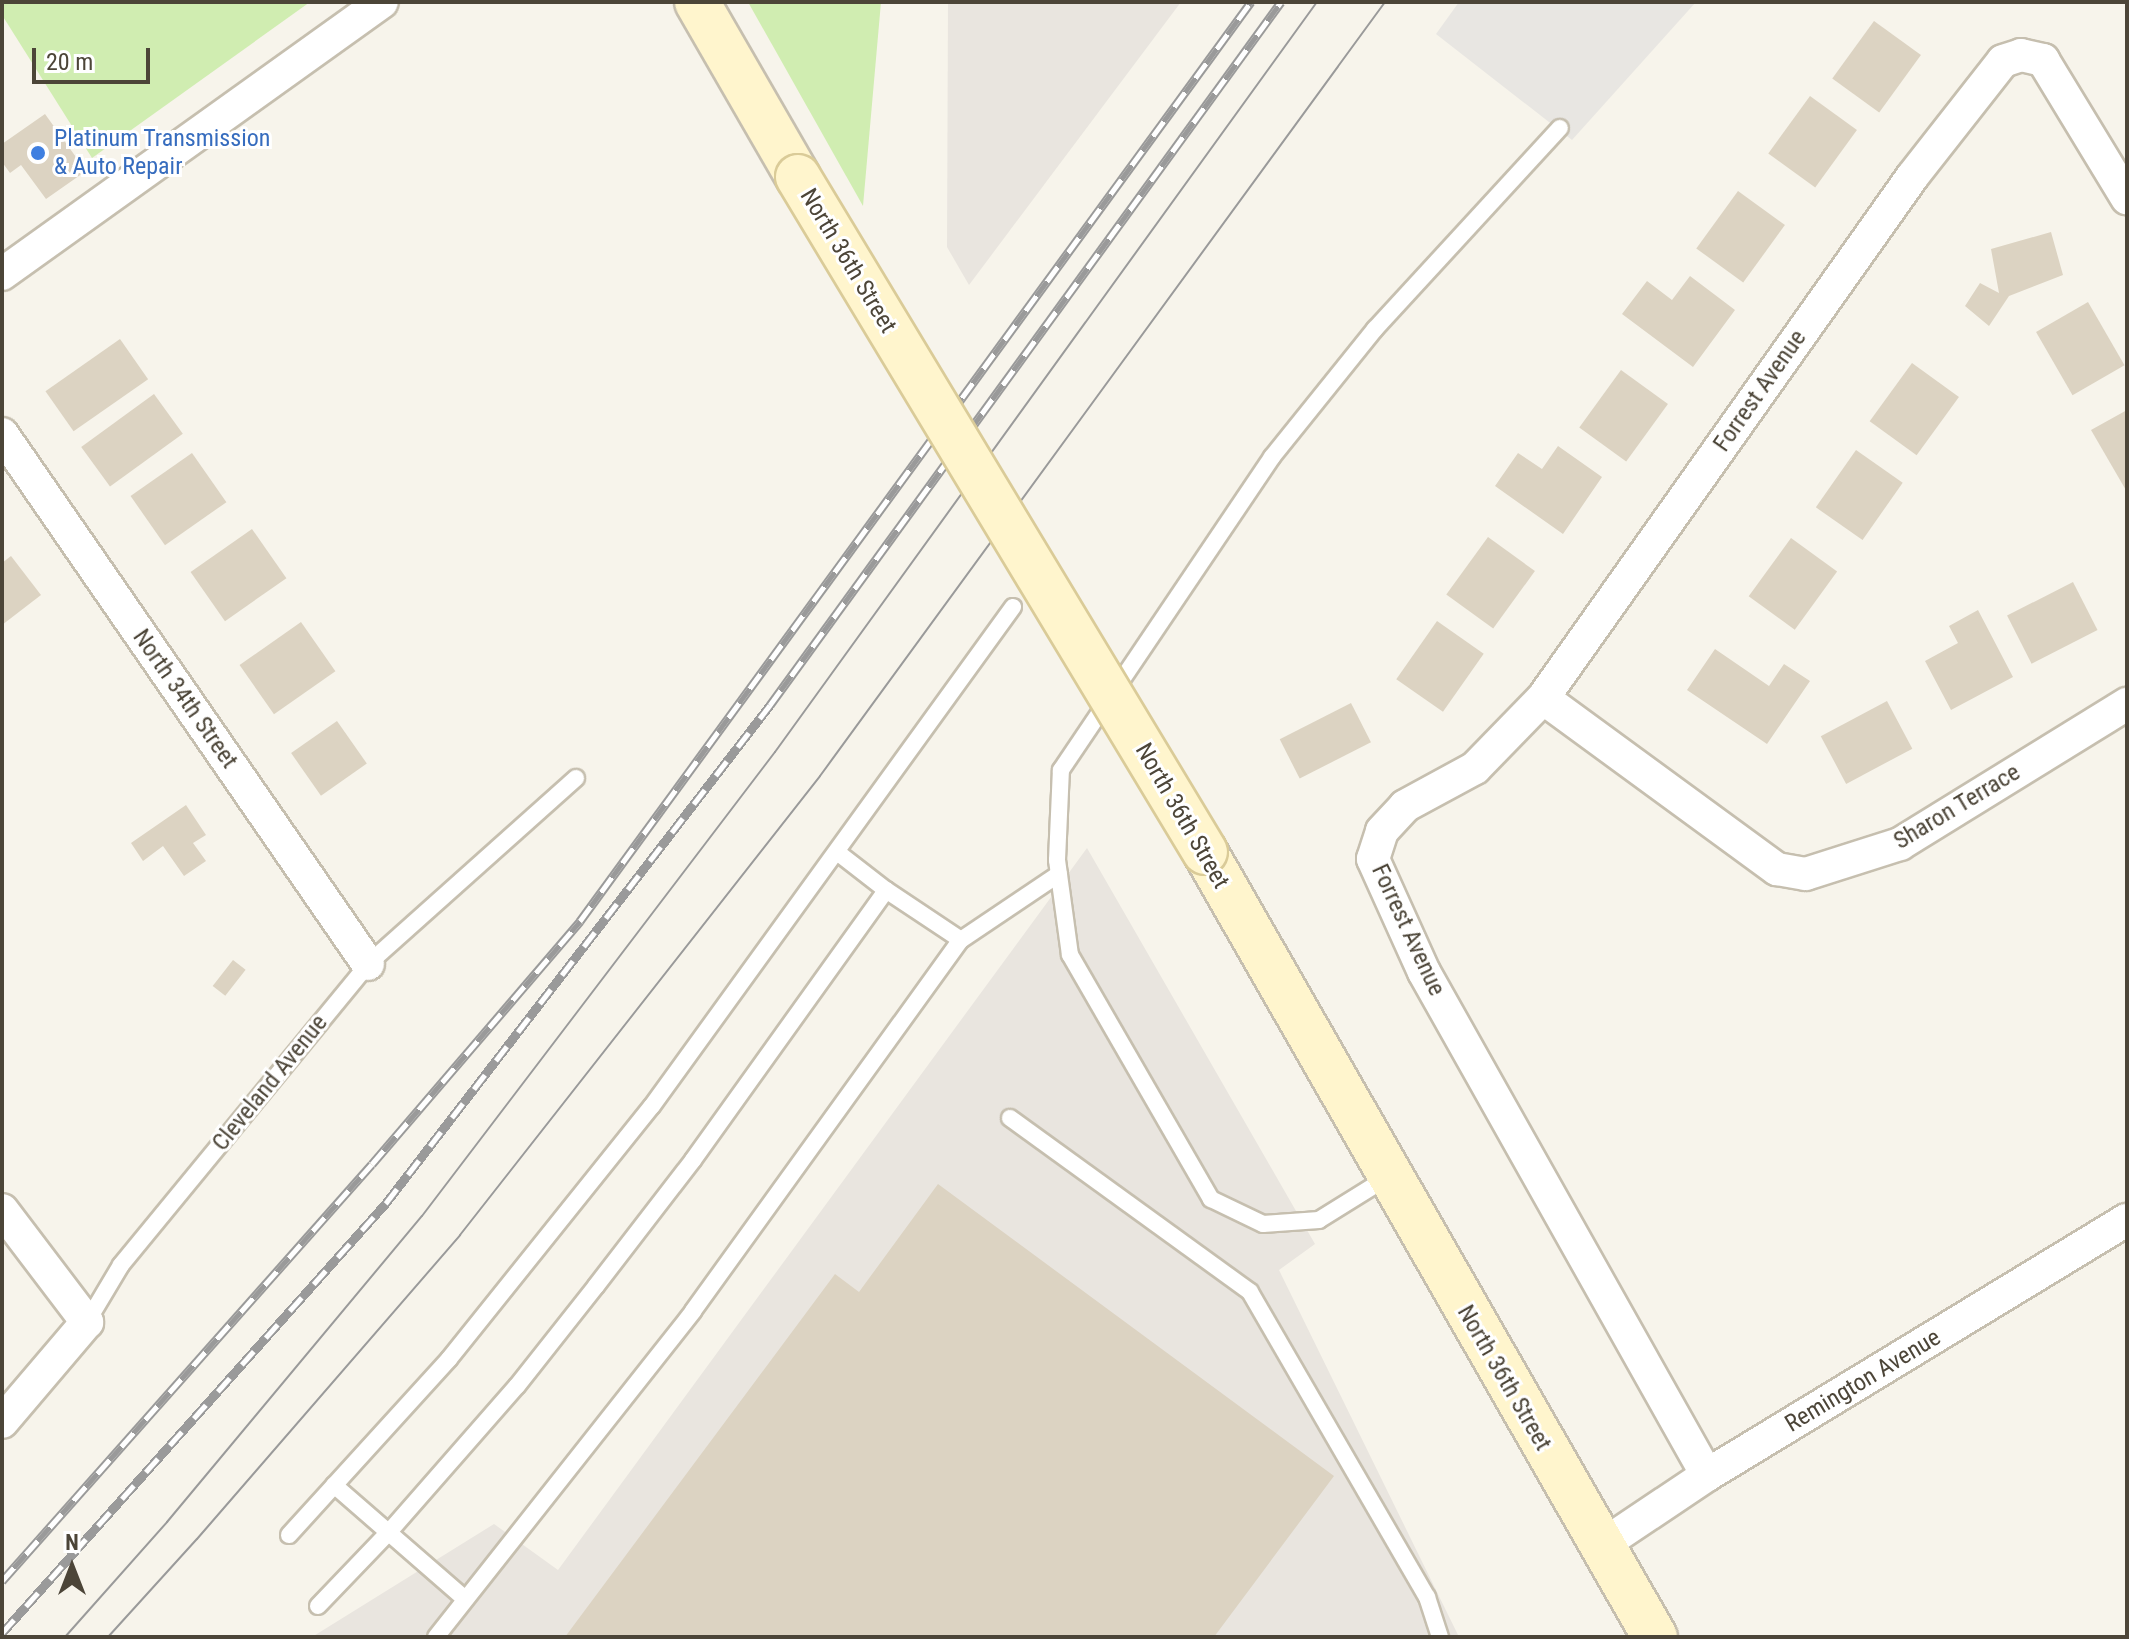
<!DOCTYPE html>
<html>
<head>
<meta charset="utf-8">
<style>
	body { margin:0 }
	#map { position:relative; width:2129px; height:1639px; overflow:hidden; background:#f7f4eb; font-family:"Roboto Condensed",sans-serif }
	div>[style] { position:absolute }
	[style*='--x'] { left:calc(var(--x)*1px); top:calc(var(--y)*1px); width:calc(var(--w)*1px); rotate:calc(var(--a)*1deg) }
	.industrial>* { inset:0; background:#e9e5df }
	.green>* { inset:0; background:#d0edb1 }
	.parking>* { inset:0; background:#e8e6e2 }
	.building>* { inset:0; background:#dcd3c2; transform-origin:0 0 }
	.roads { filter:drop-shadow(2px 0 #c6bfaf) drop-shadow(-2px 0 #c6bfaf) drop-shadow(0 2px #c6bfaf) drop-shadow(0 -2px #c6bfaf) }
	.lane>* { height:16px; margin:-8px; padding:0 8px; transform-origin:8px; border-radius:8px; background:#fff }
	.street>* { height:32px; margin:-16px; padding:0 16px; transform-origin:16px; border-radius:16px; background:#fff }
	.secondary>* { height:44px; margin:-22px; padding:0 22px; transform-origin:22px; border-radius:22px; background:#fff5cd }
	.tram>* { height:2px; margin:-1px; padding:0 1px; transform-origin:1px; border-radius:1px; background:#9a9a9a }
	.rail>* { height:9px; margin-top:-4.5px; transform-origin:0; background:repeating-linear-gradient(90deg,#fff 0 18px,#9a9a9a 0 36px); box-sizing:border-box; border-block:2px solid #9a9a9a }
	.bridges { filter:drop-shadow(2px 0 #dacb98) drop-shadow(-2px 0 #dacb98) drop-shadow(0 2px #dacb98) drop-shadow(0 -2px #dacb98) }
	.secondary-bridge>* { height:44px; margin:-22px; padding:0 22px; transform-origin:22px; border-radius:22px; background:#fff5cd }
	.dots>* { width:22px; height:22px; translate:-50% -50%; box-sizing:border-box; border:4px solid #fff; border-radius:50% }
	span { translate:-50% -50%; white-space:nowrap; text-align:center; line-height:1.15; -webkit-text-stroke:6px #fff; paint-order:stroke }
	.shop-label { font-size:24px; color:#366cbe }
	.left { translate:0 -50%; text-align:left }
	.street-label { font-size:24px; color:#4c4538 }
	.frame { position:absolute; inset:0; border:4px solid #4c4538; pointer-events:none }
	.north { position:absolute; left:32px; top:1527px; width:80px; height:80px; -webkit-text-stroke:6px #fff; paint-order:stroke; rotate:0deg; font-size:22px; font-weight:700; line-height:32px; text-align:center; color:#4c4538 }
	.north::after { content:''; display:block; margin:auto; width:28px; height:36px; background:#4c4538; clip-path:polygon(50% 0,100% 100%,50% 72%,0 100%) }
	.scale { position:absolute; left:32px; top:48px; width:118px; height:36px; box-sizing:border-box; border:4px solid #4c4538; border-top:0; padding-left:10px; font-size:24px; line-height:28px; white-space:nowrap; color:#4c4538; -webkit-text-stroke:6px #fff; paint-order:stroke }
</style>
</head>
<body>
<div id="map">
	<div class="industrial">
		<div style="clip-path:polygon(948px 2px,1181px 2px,969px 285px,947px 247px)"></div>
		<div style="clip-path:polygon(1087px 848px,1315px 1244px,1279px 1270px,1459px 1637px,312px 1637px,494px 1524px,558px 1570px)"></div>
	</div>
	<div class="green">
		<div style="clip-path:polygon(2px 2px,310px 2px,92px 158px,2px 15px)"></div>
		<div style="clip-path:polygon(748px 2px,881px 2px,863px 206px)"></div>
	</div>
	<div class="parking">
		<div style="clip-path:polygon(1459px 2px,1696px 2px,1572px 140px,1436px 34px)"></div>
	</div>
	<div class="building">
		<div style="left:1874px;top:21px;width:58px;height:71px;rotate:36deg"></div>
		<div style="left:1810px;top:96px;width:58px;height:71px;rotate:36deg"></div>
		<div style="clip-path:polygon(45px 114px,86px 171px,46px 199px,21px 165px,10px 173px,2px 162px,2px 144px)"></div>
		<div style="left:1738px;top:191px;width:58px;height:71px;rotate:36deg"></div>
		<div style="clip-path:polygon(2051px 232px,2063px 275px,2009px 296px,1989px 326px,1965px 306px,1980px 283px,1999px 293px,1991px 249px)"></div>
		<div style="clip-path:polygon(1690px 276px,1735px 310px,1693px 367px,1622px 314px,1647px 281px,1672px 300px)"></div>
		<div style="left:2088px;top:302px;width:73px;height:60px;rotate:60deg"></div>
		<div style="left:120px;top:339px;width:49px;height:91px;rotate:55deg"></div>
		<div style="left:1912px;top:363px;width:58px;height:72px;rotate:36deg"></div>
		<div style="left:1621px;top:370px;width:58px;height:71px;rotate:36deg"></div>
		<div style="left:154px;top:394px;width:49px;height:90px;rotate:54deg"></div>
		<div style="clip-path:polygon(2127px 410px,2127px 492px,2091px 430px)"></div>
		<div style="clip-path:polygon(1558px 446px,1602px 477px,1563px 534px,1495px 486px,1518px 453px,1542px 469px)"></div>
		<div style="left:1856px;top:450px;width:57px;height:70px;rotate:35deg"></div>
		<div style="left:192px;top:453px;width:60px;height:75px;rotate:55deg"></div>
		<div style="left:252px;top:529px;width:60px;height:75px;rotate:55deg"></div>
		<div style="left:1488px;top:537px;width:58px;height:71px;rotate:36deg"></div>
		<div style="left:1791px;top:538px;width:57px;height:72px;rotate:36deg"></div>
		<div style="clip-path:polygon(11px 556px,41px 595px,2px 625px,2px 563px)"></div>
		<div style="left:2073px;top:582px;width:54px;height:74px;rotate:63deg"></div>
		<div style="clip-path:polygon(1978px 610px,2013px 677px,1951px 710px,1925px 661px,1958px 643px,1949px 626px)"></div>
		<div style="left:1437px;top:621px;width:57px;height:71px;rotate:35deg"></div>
		<div style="left:301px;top:622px;width:60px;height:75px;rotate:55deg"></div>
		<div style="clip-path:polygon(1715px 649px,1769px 686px,1784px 664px,1810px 681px,1767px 744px,1687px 690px)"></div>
		<div style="left:1887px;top:701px;width:54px;height:75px;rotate:62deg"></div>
		<div style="left:1351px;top:703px;width:44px;height:80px;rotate:63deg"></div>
		<div style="left:337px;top:721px;width:52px;height:56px;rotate:55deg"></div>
		<div style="clip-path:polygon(186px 805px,206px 835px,193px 843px,206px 861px,184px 876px,163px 846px,143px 861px,131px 843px)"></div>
		<div style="left:233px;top:960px;width:16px;height:33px;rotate:38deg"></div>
		<div style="clip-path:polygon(938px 1184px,1334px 1476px,1214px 1637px,565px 1637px,835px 1274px,859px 1292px)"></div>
	</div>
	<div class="roads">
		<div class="lane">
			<div style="--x:837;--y:852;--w:62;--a:37.8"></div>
			<div style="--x:886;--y:890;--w:90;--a:33.7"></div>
			<div style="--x:1010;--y:1118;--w:296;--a:35.9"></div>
			<div style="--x:1250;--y:1292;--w:353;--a:59.9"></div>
			<div style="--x:1427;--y:1597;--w:42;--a:72"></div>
			<div style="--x:1388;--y:1177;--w:81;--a:148.1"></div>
			<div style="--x:1319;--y:1220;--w:56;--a:175.9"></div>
			<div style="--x:1263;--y:1224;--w:58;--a:-154.3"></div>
			<div style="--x:1211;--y:1199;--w:282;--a:-120"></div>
			<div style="--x:1070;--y:955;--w:96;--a:-97.8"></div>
			<div style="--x:1057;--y:860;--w:90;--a:-87.5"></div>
			<div style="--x:1061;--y:770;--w:377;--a:-56"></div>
			<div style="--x:1272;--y:457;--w:164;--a:-51.2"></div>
			<div style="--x:1375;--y:329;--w:273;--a:-47.4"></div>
			<div style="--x:87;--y:1322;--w:66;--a:-59.2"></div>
			<div style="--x:121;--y:1265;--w:389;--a:-50.6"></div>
			<div style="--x:368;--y:964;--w:279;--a:-41.8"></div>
			<div style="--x:334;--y:1485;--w:172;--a:41"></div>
			<div style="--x:289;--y:1535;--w:238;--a:-47.7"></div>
			<div style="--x:449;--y:1359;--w:324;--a:-51.3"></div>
			<div style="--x:652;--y:1106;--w:616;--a:-54.12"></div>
			<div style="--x:318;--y:1606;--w:103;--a:-46.2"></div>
			<div style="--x:389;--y:1532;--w:194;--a:-48.8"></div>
			<div style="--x:517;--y:1386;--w:127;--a:-51.7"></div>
			<div style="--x:596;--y:1286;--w:159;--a:-52.4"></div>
			<div style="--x:693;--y:1160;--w:332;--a:-54.4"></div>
			<div style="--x:436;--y:1637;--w:415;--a:-51.7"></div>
			<div style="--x:693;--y:1311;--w:458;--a:-54.2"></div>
			<div style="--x:961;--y:940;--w:118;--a:-34"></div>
		</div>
		<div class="street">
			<div style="--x:2;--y:274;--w:467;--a:-35.6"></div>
			<div style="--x:2;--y:434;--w:644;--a:55.37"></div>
			<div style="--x:1543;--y:698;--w:290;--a:36.2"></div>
			<div style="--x:1777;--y:869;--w:29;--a:10"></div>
			<div style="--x:1806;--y:874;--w:99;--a:-17.7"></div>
			<div style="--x:1900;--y:844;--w:267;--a:-31.7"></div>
			<div style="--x:2;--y:1210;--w:141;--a:52.8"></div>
			<div style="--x:87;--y:1322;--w:131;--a:130.4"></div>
			<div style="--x:1707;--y:1475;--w:577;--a:-119.36"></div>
			<div style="--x:1424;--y:972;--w:124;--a:-114.3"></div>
			<div style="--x:1373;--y:859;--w:29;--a:-72"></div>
			<div style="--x:1382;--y:831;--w:34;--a:-47"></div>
			<div style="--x:1405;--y:806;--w:80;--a:-28.5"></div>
			<div style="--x:1475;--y:768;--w:98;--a:-45.8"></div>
			<div style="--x:1543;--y:698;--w:638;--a:-54.69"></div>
			<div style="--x:1912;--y:177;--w:147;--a:-51.9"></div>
			<div style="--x:2003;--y:61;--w:19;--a:-18"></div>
			<div style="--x:2021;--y:55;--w:23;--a:13"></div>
			<div style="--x:2043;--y:60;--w:162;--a:58.7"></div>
			<div style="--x:1601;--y:1546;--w:128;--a:-33.8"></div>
			<div style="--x:1707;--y:1475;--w:491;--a:-31.3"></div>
		</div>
		<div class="secondary">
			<div style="--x:697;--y:2;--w:202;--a:60"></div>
			<div style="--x:1205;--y:852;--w:905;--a:60.18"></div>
		</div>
	</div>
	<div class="tram">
		<div style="--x:65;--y:1637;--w:154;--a:-48.4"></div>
		<div style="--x:167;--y:1522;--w:398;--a:-50.2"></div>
		<div style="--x:422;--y:1216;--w:583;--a:-52.74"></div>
		<div style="--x:775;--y:752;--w:925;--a:-54.15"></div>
		<div style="--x:108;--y:1637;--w:132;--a:-47.8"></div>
		<div style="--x:197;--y:1539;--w:402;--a:-49.1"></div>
		<div style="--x:460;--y:1235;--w:583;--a:-51.89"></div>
		<div style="--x:820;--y:776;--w:958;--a:-53.87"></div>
	</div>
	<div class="rail">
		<div style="--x:2;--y:1581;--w:557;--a:-48.42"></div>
		<div style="--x:372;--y:1164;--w:320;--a:-49.4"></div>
		<div style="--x:580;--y:921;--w:1138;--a:-53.87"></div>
		<div style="--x:2;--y:1633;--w:577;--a:-48.23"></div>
		<div style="--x:386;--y:1203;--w:629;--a:-52.36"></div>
		<div style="--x:770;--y:705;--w:869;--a:-53.99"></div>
	</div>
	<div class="bridges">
		<div class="secondary-bridge">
			<div style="--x:798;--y:177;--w:788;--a:58.91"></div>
		</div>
	</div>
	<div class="dots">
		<div style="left:38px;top:153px;background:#3f7fe0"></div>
	</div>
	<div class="shop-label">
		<span class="left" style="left:54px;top:153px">Platinum Transmission<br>&amp; Auto Repair</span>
	</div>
	<div class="street-label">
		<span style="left:848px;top:261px;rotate:59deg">North 36th Street</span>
		<span style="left:1760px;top:391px;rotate:-55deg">Forrest Avenue</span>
		<span style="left:185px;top:699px;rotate:55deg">North 34th Street</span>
		<span style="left:1957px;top:807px;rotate:-31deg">Sharon Terrace</span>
		<span style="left:1182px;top:816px;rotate:60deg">North 36th Street</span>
		<span style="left:1408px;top:930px;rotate:65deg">Forrest Avenue</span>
		<span style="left:270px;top:1083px;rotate:-51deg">Cleveland Avenue</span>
		<span style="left:1504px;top:1378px;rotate:60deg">North 36th Street</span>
		<span style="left:1863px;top:1381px;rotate:-31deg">Remington Avenue</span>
	</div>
	<div class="frame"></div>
	<div class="north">N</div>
	<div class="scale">20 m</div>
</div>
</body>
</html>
